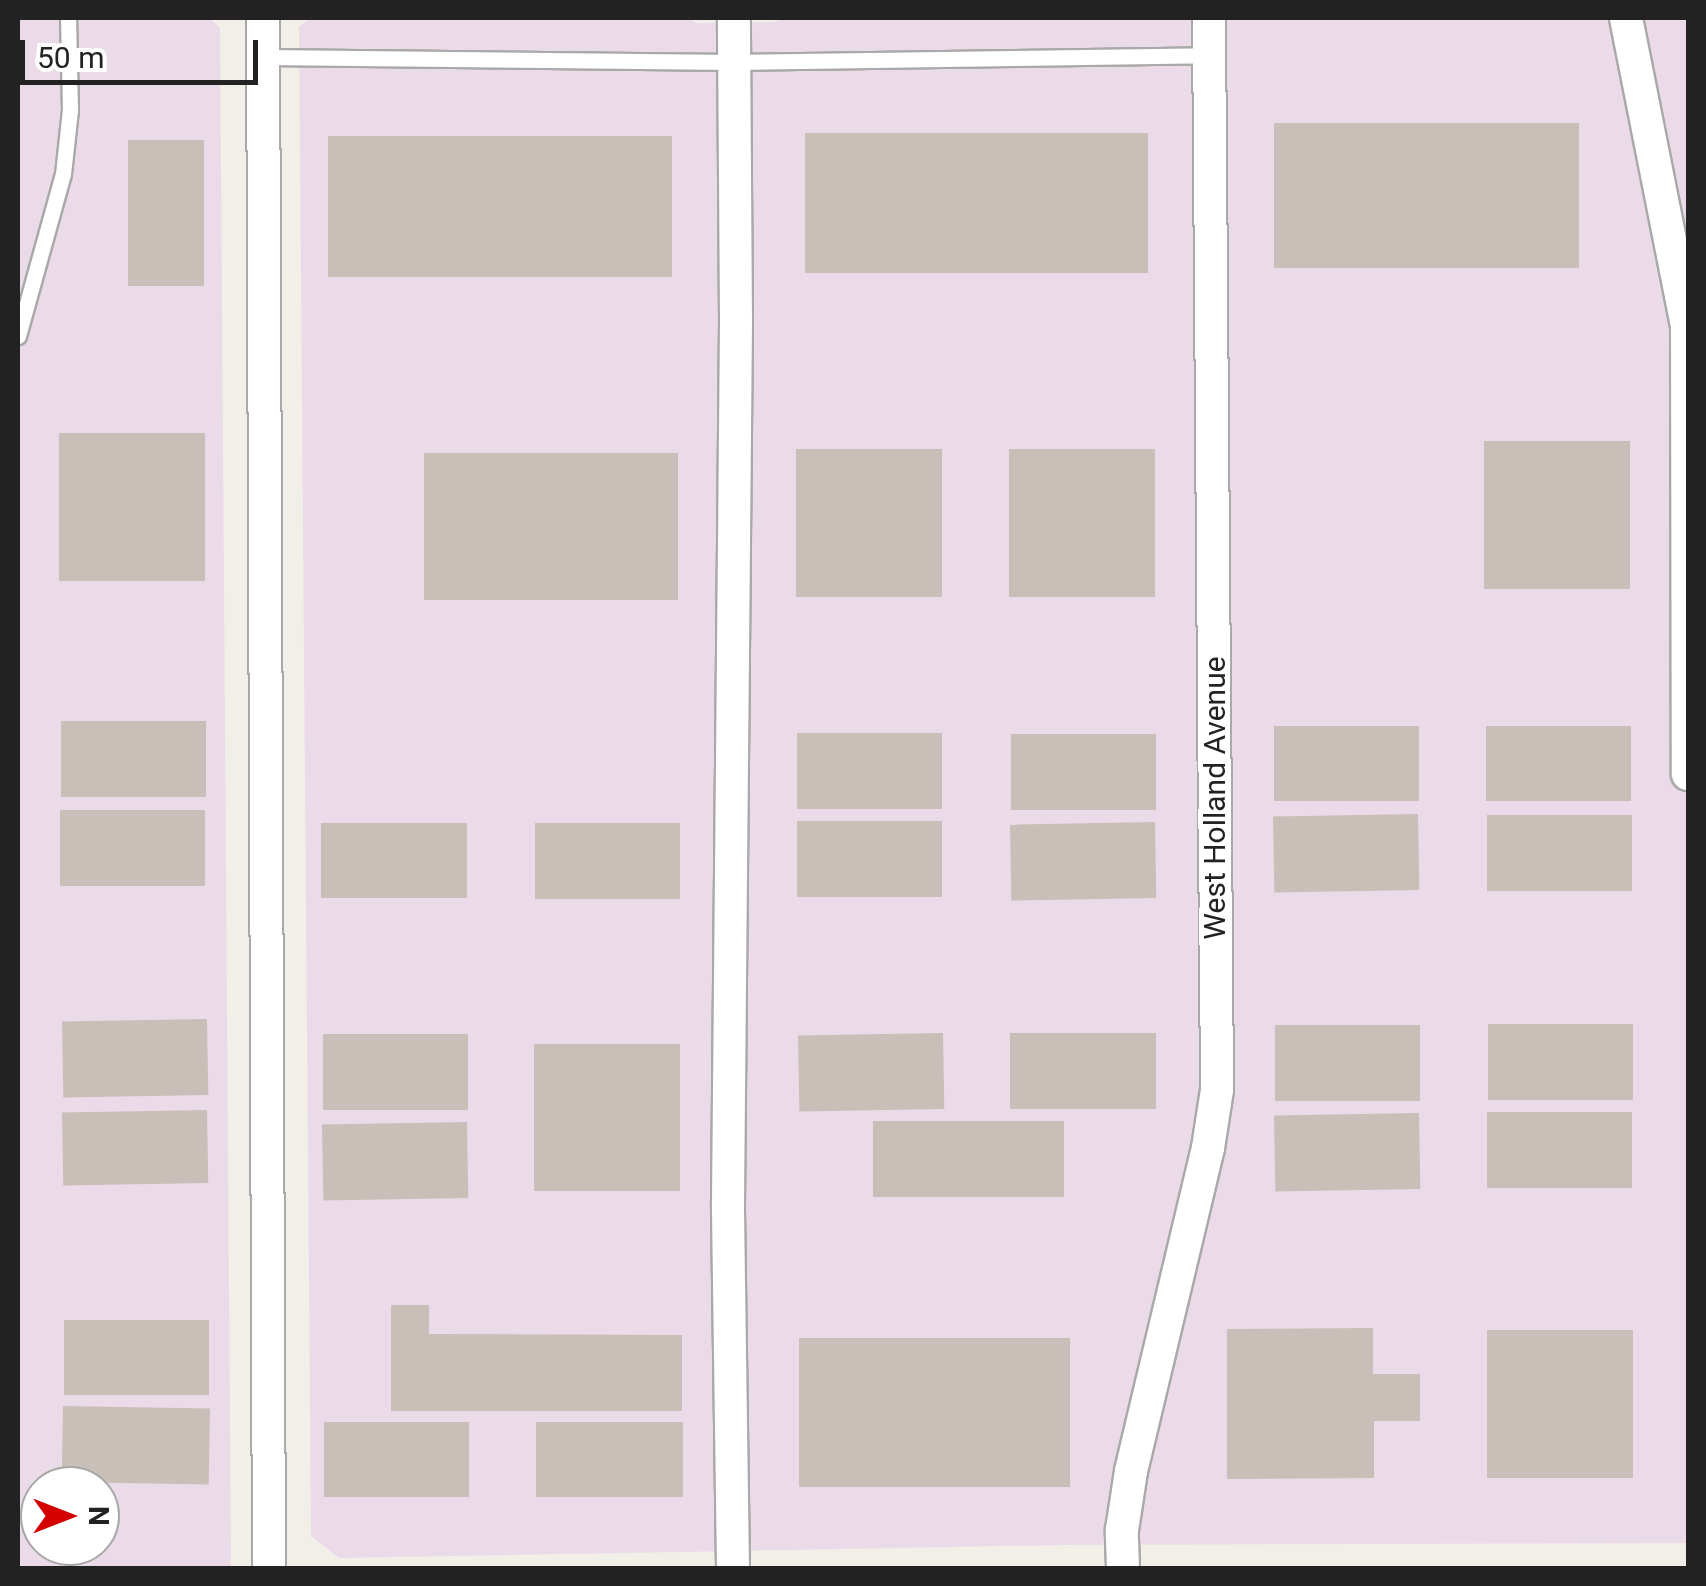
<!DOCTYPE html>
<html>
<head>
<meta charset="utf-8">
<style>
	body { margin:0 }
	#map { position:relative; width:1706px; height:1586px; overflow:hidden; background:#f2efe9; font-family:Roboto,sans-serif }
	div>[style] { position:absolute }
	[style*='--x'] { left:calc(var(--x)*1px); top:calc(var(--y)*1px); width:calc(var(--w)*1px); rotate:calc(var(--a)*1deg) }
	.industrial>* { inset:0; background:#ebdbe8 }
	.building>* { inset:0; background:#c7bfb8; transform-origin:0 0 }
	.roads { filter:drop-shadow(2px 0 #a9a9a9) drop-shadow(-2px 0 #a9a9a9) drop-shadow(0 2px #a9a9a9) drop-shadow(0 -2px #a9a9a9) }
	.service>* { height:15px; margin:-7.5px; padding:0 7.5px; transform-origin:7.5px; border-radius:7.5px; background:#fff }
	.minor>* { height:32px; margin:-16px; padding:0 16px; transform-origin:16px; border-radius:16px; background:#fff }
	span { translate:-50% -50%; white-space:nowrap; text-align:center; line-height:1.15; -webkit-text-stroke:10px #fff; paint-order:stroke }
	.street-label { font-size:30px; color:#222 }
	.frame { position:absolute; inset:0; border:20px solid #222; pointer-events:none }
	.north { position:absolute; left:20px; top:1466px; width:100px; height:100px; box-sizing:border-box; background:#fff; border:2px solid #a7a7a7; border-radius:50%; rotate:90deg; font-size:28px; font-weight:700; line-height:40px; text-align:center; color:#222 }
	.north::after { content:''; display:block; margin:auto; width:35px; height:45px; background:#d40000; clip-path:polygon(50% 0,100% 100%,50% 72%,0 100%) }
	.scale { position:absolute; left:20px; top:40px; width:238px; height:45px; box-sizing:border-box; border:5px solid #222; border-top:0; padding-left:12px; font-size:30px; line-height:35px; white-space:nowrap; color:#222; -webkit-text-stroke:8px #fff; paint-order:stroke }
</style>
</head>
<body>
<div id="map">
	<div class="industrial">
		<div style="clip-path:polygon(evenodd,18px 18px,210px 18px,220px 28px,231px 1568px,18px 1568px,18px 18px,40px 1486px,100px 1486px,100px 1546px,40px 1546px,40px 1486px)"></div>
		<div style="clip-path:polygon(310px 18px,690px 18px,696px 23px,776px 22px,781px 18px,1688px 18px,1688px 1543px,1066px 1545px,339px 1558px,311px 1536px,299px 27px)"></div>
	</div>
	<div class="building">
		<div style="left:1579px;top:123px;width:145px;height:305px;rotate:90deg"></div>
		<div style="left:1148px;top:133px;width:140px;height:343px;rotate:90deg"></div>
		<div style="left:672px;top:136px;width:141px;height:344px;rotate:90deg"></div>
		<div style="left:204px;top:140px;width:146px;height:76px;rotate:90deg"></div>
		<div style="left:205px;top:433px;width:148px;height:146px;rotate:90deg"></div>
		<div style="left:1484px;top:441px;width:146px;height:148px"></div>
		<div style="left:796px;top:449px;width:146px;height:148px"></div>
		<div style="left:1155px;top:449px;width:148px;height:146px;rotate:90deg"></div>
		<div style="left:424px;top:453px;width:254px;height:147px"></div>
		<div style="left:61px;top:721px;width:145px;height:76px"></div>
		<div style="left:1274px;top:726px;width:145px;height:75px"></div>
		<div style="left:1486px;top:726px;width:145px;height:75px"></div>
		<div style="left:797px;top:733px;width:145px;height:76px"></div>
		<div style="left:1011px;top:734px;width:145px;height:76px"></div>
		<div style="left:60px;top:810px;width:145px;height:76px"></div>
		<div style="left:1418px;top:814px;width:76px;height:145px;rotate:89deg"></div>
		<div style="left:1487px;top:815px;width:145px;height:76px"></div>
		<div style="left:942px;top:821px;width:76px;height:145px;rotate:90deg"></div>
		<div style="left:1155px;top:822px;width:76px;height:145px;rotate:89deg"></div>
		<div style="left:467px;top:823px;width:75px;height:146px;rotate:90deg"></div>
		<div style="left:680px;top:823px;width:76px;height:145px;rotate:90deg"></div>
		<div style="left:207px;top:1019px;width:76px;height:145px;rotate:89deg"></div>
		<div style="left:1488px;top:1024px;width:145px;height:76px"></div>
		<div style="left:1275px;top:1025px;width:145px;height:76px"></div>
		<div style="left:943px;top:1033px;width:76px;height:145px;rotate:89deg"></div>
		<div style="left:1156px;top:1033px;width:76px;height:146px;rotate:90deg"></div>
		<div style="left:323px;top:1034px;width:145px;height:76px"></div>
		<div style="left:680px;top:1044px;width:147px;height:146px;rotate:90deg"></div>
		<div style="left:207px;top:1110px;width:73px;height:145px;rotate:89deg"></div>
		<div style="left:1632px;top:1112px;width:76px;height:145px;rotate:90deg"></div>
		<div style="left:1419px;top:1113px;width:76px;height:145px;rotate:89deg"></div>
		<div style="left:873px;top:1121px;width:191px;height:76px"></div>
		<div style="left:467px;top:1122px;width:76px;height:145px;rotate:89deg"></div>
		<div style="clip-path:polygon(391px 1305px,429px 1305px,429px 1334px,682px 1335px,682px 1411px,391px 1411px)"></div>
		<div style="left:64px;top:1320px;width:145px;height:75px"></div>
		<div style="clip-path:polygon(1373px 1328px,1373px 1374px,1420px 1374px,1420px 1421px,1374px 1421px,1374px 1478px,1227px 1479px,1227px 1329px)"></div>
		<div style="left:1487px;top:1330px;width:146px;height:148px"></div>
		<div style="left:1070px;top:1338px;width:149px;height:271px;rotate:90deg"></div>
		<div style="left:63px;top:1406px;width:147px;height:76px;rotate:1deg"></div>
		<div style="left:469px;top:1422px;width:75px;height:145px;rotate:90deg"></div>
		<div style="left:536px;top:1422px;width:147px;height:75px"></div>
	</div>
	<div class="roads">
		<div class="service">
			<div style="--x:263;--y:57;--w:471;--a:0.6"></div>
			<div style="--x:734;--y:62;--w:475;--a:-0.8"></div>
			<div style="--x:18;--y:336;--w:168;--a:-74.5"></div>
			<div style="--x:63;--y:174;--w:64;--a:-83.8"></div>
			<div style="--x:70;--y:110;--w:92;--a:-91.2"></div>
		</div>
		<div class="minor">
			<div style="--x:263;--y:18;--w:1550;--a:89.78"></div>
			<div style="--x:1626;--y:18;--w:314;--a:78.8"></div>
			<div style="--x:1687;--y:326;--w:448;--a:89.9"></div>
			<div style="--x:733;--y:1568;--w:365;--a:-90.8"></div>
			<div style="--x:728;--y:1203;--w:883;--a:-89.48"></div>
			<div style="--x:736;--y:320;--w:302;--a:-90.4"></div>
			<div style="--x:1123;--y:1568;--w:38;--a:-92"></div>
			<div style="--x:1122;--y:1530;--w:60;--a:-81.3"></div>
			<div style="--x:1131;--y:1471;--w:332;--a:-76.6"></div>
			<div style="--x:1208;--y:1148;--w:59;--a:-81.2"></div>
			<div style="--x:1217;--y:1090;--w:1072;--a:-90.43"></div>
		</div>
	</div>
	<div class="street-label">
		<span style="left:1215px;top:798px;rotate:-90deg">West Holland Avenue</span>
	</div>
	<div class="frame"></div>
	<div class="north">N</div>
	<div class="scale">50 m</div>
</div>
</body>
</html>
